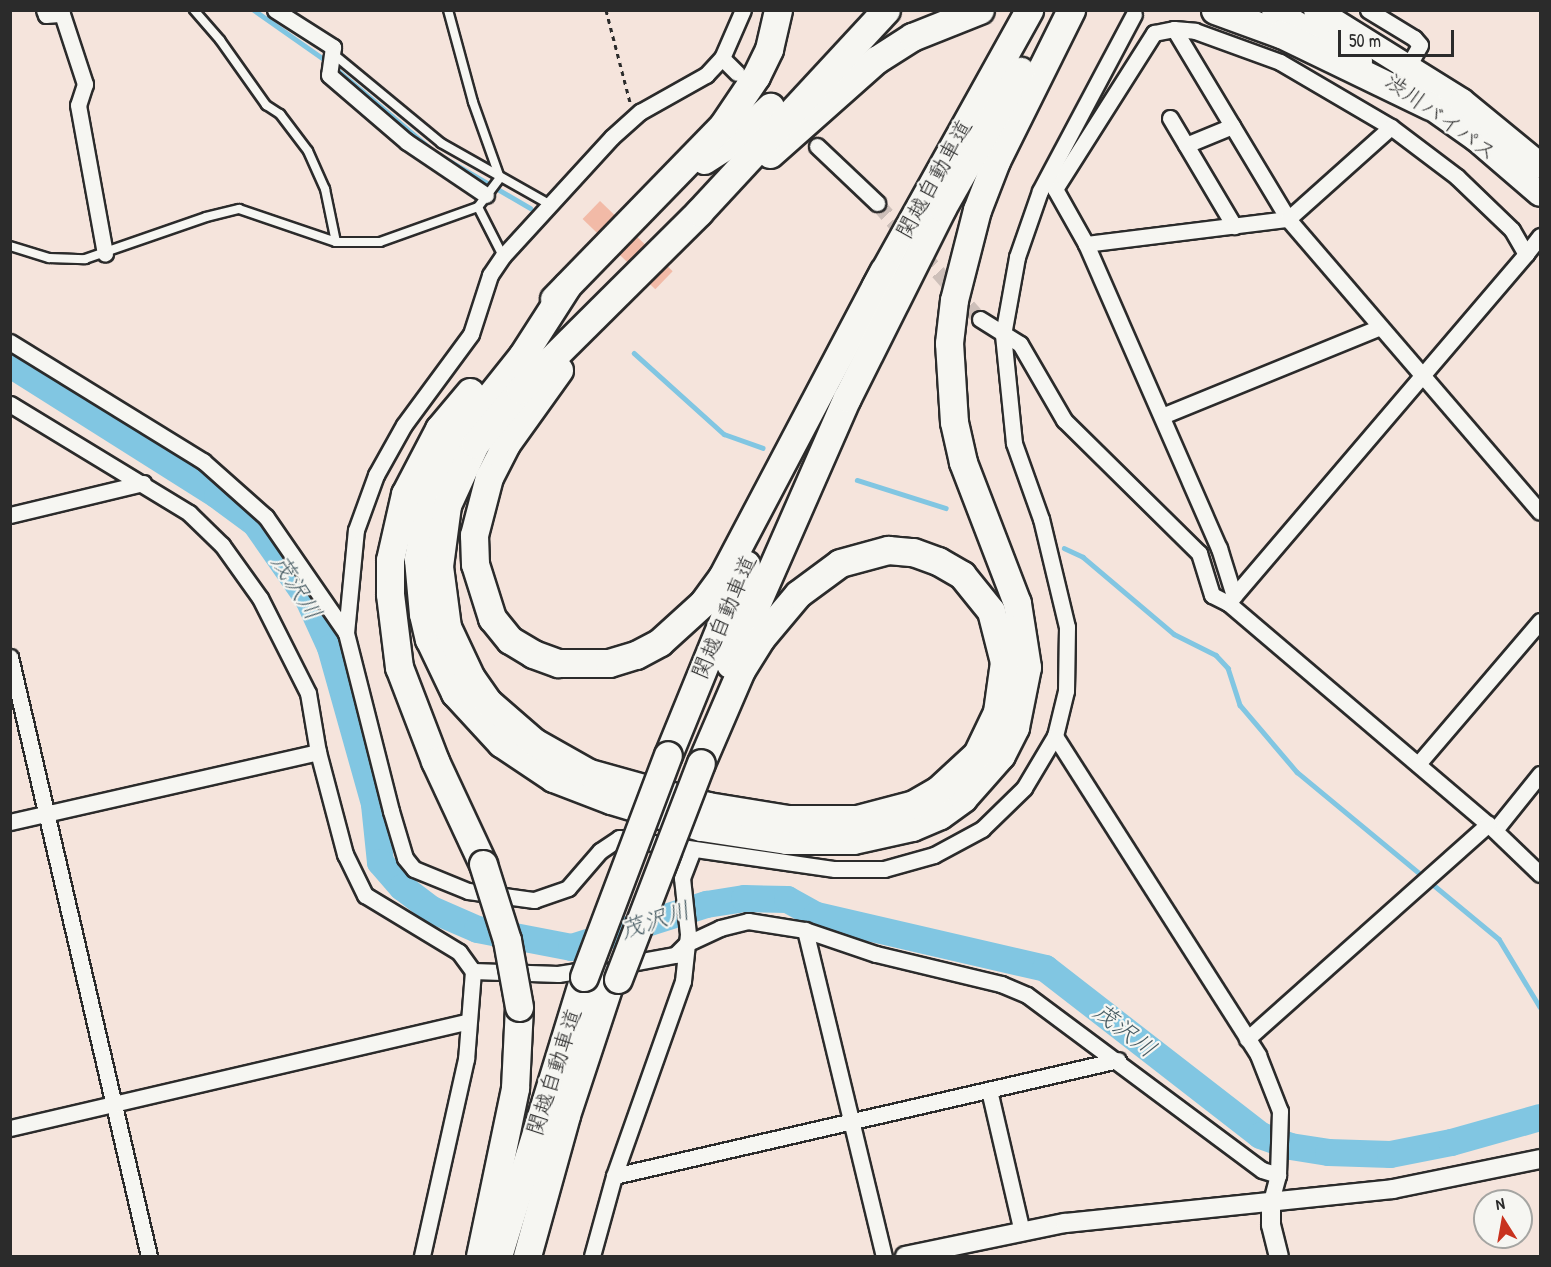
<!DOCTYPE html>
<html>
<head>
<meta charset="utf-8">
<style>
	body { margin:0 }
	#map { position:relative; width:1551px; height:1267px; overflow:hidden; background:#f5e4dc; font-family:"Patrick Hand","Klee One",sans-serif }
	div>[style] { position:absolute }
	[style*='--x'] { left:calc(var(--x)*1px); top:calc(var(--y)*1px); width:calc(var(--w)*1px); rotate:calc(var(--a)*1deg) }
	.stream>* { height:4.5px; margin:-2.25px; padding:0 2.25px; transform-origin:2.25px; border-radius:2.25px; background:#81c6e2 }
	.river>* { height:27px; margin:-13.5px; padding:0 13.5px; transform-origin:13.5px; border-radius:13.5px; background:#81c6e2 }
	.building>* { inset:0; background:#f2baa7; transform-origin:0 0 }
	.minor-tunnel>* { height:15px; margin-top:-7.5px; transform-origin:0; background:repeating-linear-gradient(90deg,#cdbfb9 0 15px,transparent 0 23px) }
	.path>* { height:3px; margin-top:-1.5px; transform-origin:0; background:repeating-linear-gradient(90deg,#2b2b2b 0 4.5px,transparent 0 9px) }
	.roads { filter:drop-shadow(2px 0 #2b2b2b) drop-shadow(-2px 0 #2b2b2b) drop-shadow(0 2px #2b2b2b) drop-shadow(0 -2px #2b2b2b) }
	.service>* { height:8px; margin:-4px; padding:0 4px; transform-origin:4px; border-radius:4px; background:#f6f6f2 }
	.minor>* { height:15px; margin:-7.5px; padding:0 7.5px; transform-origin:7.5px; border-radius:7.5px; background:#f6f6f2 }
	.tertiary>* { height:18px; margin:-9px; padding:0 9px; transform-origin:9px; border-radius:9px; background:#f6f6f2 }
	.trunk>* { height:24px; margin:-12px; padding:0 12px; transform-origin:12px; border-radius:12px; background:#f6f6f2 }
	.motorway>* { height:27px; margin:-13.5px; padding:0 13.5px; transform-origin:13.5px; border-radius:13.5px; background:#f6f6f2 }
	.bridges { filter:drop-shadow(2px 0 #2b2b2b) drop-shadow(-2px 0 #2b2b2b) drop-shadow(0 2px #2b2b2b) drop-shadow(0 -2px #2b2b2b) }
	.motorway-bridge>* { height:27px; margin:-13.5px; padding:0 13.5px; transform-origin:13.5px; border-radius:13.5px; background:#f6f6f2 }
	span { translate:-50% -50%; white-space:nowrap; text-align:center; line-height:1.15; -webkit-text-stroke:4.5px #f6f6f2; paint-order:stroke }
	.street-label { font-size:22px; color:#2b2b2b }
	.water-label { font-size:24px; color:#455a62; font-style:italic }
	.frame { position:absolute; inset:0; border:12px solid #2b2b2b; pointer-events:none }
	.north { position:absolute; left:1473px; top:1189px; width:60px; height:60px; box-sizing:border-box; background:#f6f6f2; border:2px solid #a5a5a2; border-radius:50%; rotate:349deg; font-size:16px; font-weight:700; line-height:24px; text-align:center; color:#2b2b2b }
	.north::after { content:''; display:block; margin:auto; width:21px; height:27px; background:#c8321e; clip-path:polygon(50% 0,100% 100%,50% 72%,0 100%) }
	.scale { position:absolute; left:1338px; top:30px; width:116px; height:27px; box-sizing:border-box; border:3px solid #2b2b2b; border-top:0; padding-left:8px; font-size:18px; line-height:21px; white-space:nowrap; color:#2b2b2b; -webkit-text-stroke:4px #f6f6f2; paint-order:stroke }
</style>
</head>
<body>
<div id="map">
	<div class="stream">
		<div style="--x:254;--y:10;--w:90;--a:35.1"></div>
		<div style="--x:335;--y:68;--w:132;--a:40.1"></div>
		<div style="--x:436;--y:153;--w:109;--a:30.3"></div>
		<div style="--x:634;--y:353;--w:121;--a:42"></div>
		<div style="--x:724;--y:434;--w:41;--a:19.7"></div>
		<div style="--x:857;--y:480;--w:93;--a:17.5"></div>
		<div style="--x:1064;--y:548;--w:21;--a:25"></div>
		<div style="--x:1083;--y:557;--w:119;--a:40.2"></div>
		<div style="--x:1174;--y:634;--w:47;--a:26.6"></div>
		<div style="--x:1216;--y:655;--w:18;--a:47"></div>
		<div style="--x:1228;--y:668;--w:39;--a:72"></div>
		<div style="--x:1240;--y:705;--w:88;--a:49.6"></div>
		<div style="--x:1297;--y:772;--w:262;--a:39.6"></div>
		<div style="--x:1499;--y:939;--w:79;--a:58.9"></div>
	</div>
	<div class="river">
		<div style="--x:10;--y:364;--w:245;--a:32.3"></div>
		<div style="--x:217;--y:495;--w:47;--a:36.4"></div>
		<div style="--x:255;--y:523;--w:93;--a:55.1"></div>
		<div style="--x:308;--y:599;--w:53;--a:65.4"></div>
		<div style="--x:330;--y:647;--w:163;--a:74.3"></div>
		<div style="--x:374;--y:804;--w:58;--a:84.1"></div>
		<div style="--x:380;--y:862;--w:33;--a:49"></div>
		<div style="--x:402;--y:887;--w:36;--a:37"></div>
		<div style="--x:431;--y:909;--w:50;--a:23.5"></div>
		<div style="--x:477;--y:929;--w:96;--a:10.8"></div>
		<div style="--x:571;--y:947;--w:142;--a:-17.7"></div>
		<div style="--x:706;--y:904;--w:38;--a:-9"></div>
		<div style="--x:744;--y:898;--w:43;--a:1.3"></div>
		<div style="--x:787;--y:899;--w:33;--a:29"></div>
		<div style="--x:816;--y:915;--w:235;--a:13"></div>
		<div style="--x:1045;--y:968;--w:272;--a:37.8"></div>
		<div style="--x:1260;--y:1135;--w:32;--a:20"></div>
		<div style="--x:1290;--y:1146;--w:38;--a:9"></div>
		<div style="--x:1328;--y:1152;--w:62;--a:1.8"></div>
		<div style="--x:1390;--y:1154;--w:62;--a:-11.1"></div>
		<div style="--x:1451;--y:1142;--w:92;--a:-15.7"></div>
	</div>
	<div class="building">
		<div style="left:600px;top:201px;width:101px;height:25px;rotate:44deg"></div>
	</div>
	<div class="minor-tunnel">
		<div style="--x:877;--y:203;--w:155;--a:48.4"></div>
	</div>
	<div class="path">
		<div style="--x:606;--y:10;--w:95;--a:75.4"></div>
	</div>
	<div class="roads">
		<div class="service">
			<div style="--x:194;--y:10;--w:40;--a:49"></div>
			<div style="--x:220;--y:40;--w:80;--a:54.7"></div>
			<div style="--x:266;--y:105;--w:17;--a:33"></div>
			<div style="--x:280;--y:114;--w:46;--a:52.9"></div>
			<div style="--x:308;--y:151;--w:42;--a:65.9"></div>
			<div style="--x:325;--y:189;--w:54;--a:78.3"></div>
			<div style="--x:332;--y:53;--w:141;--a:39.5"></div>
			<div style="--x:441;--y:143;--w:124;--a:29.5"></div>
			<div style="--x:478;--y:207;--w:55;--a:63"></div>
			<div style="--x:10;--y:246;--w:41;--a:17.1"></div>
			<div style="--x:49;--y:258;--w:36;--a:2"></div>
			<div style="--x:85;--y:259;--w:128;--a:-19.1"></div>
			<div style="--x:206;--y:217;--w:34;--a:-14"></div>
			<div style="--x:239;--y:209;--w:102;--a:18.8"></div>
			<div style="--x:336;--y:242;--w:44;--a:0"></div>
			<div style="--x:380;--y:242;--w:104;--a:-19.7"></div>
			<div style="--x:478;--y:207;--w:36;--a:-53"></div>
			<div style="--x:500;--y:178;--w:81;--a:-109.6"></div>
			<div style="--x:473;--y:102;--w:95;--a:-105.2"></div>
		</div>
		<div class="minor">
			<div style="--x:44;--y:10;--w:5;--a:68"></div>
			<div style="--x:46;--y:15;--w:16;--a:-4"></div>
			<div style="--x:62;--y:14;--w:74;--a:71.8"></div>
			<div style="--x:85;--y:84;--w:22;--a:108"></div>
			<div style="--x:78;--y:105;--w:151;--a:79.7"></div>
			<div style="--x:275;--y:10;--w:69;--a:32.5"></div>
			<div style="--x:333;--y:47;--w:28;--a:98"></div>
			<div style="--x:329;--y:75;--w:103;--a:40.7"></div>
			<div style="--x:407;--y:142;--w:95;--a:33.9"></div>
			<div style="--x:1368;--y:10;--w:54;--a:31.3"></div>
			<div style="--x:1414;--y:38;--w:9;--a:49"></div>
			<div style="--x:1420;--y:45;--w:23;--a:119"></div>
			<div style="--x:1174;--y:29;--w:222;--a:59"></div>
			<div style="--x:1288;--y:219;--w:386;--a:49.3"></div>
			<div style="--x:722;--y:58;--w:21;--a:45"></div>
			<div style="--x:1170;--y:118;--w:126;--a:59.3"></div>
			<div style="--x:1186;--y:145;--w:50;--a:-22.4"></div>
			<div style="--x:817;--y:146;--w:83;--a:43.5"></div>
			<div style="--x:1055;--y:189;--w:185;--a:-57.6"></div>
			<div style="--x:1154;--y:33;--w:20;--a:-11"></div>
			<div style="--x:1174;--y:29;--w:21;--a:5"></div>
			<div style="--x:1195;--y:31;--w:90;--a:20"></div>
			<div style="--x:1280;--y:62;--w:129;--a:30.4"></div>
			<div style="--x:1391;--y:127;--w:83;--a:37.1"></div>
			<div style="--x:1457;--y:177;--w:76;--a:43.9"></div>
			<div style="--x:1512;--y:230;--w:28;--a:60"></div>
			<div style="--x:1526;--y:254;--w:23;--a:-52"></div>
			<div style="--x:1055;--y:189;--w:63;--a:60.6"></div>
			<div style="--x:1086;--y:244;--w:332;--a:66.4"></div>
			<div style="--x:1219;--y:548;--w:50;--a:72.6"></div>
			<div style="--x:1086;--y:244;--w:204;--a:-7.1"></div>
			<div style="--x:1288;--y:219;--w:138;--a:-41.8"></div>
			<div style="--x:980;--y:319;--w:47;--a:32"></div>
			<div style="--x:1020;--y:344;--w:88;--a:59.9"></div>
			<div style="--x:1064;--y:420;--w:190;--a:44.6"></div>
			<div style="--x:1199;--y:553;--w:44;--a:72.8"></div>
			<div style="--x:1212;--y:595;--w:18;--a:27"></div>
			<div style="--x:1228;--y:603;--w:341;--a:40.4"></div>
			<div style="--x:1488;--y:824;--w:72;--a:43.9"></div>
			<div style="--x:10;--y:342;--w:227;--a:31.7"></div>
			<div style="--x:203;--y:461;--w:84;--a:41.6"></div>
			<div style="--x:266;--y:517;--w:141;--a:55.4"></div>
			<div style="--x:346;--y:633;--w:184;--a:75.8"></div>
			<div style="--x:391;--y:811;--w:49;--a:73.4"></div>
			<div style="--x:405;--y:858;--w:14;--a:51"></div>
			<div style="--x:414;--y:869;--w:58;--a:22.2"></div>
			<div style="--x:468;--y:891;--w:67;--a:7.8"></div>
			<div style="--x:534;--y:900;--w:36;--a:-19"></div>
			<div style="--x:568;--y:888;--w:49;--a:-49.1"></div>
			<div style="--x:600;--y:851;--w:23;--a:-34"></div>
			<div style="--x:619;--y:838;--w:218;--a:8.2"></div>
			<div style="--x:835;--y:869;--w:49;--a:0"></div>
			<div style="--x:884;--y:869;--w:52;--a:-15.6"></div>
			<div style="--x:934;--y:855;--w:55;--a:-28.4"></div>
			<div style="--x:982;--y:829;--w:59;--a:-44.3"></div>
			<div style="--x:1024;--y:788;--w:61;--a:-59.2"></div>
			<div style="--x:1055;--y:736;--w:46;--a:-76.3"></div>
			<div style="--x:1066;--y:691;--w:64;--a:-89.1"></div>
			<div style="--x:1067;--y:627;--w:111;--a:-103.5"></div>
			<div style="--x:1041;--y:519;--w:81;--a:-109.6"></div>
			<div style="--x:1014;--y:443;--w:109;--a:-95.8"></div>
			<div style="--x:1003;--y:335;--w:79;--a:-79.8"></div>
			<div style="--x:1017;--y:257;--w:70;--a:-70.8"></div>
			<div style="--x:1040;--y:191;--w:200;--a:-62"></div>
			<div style="--x:10;--y:404;--w:210;--a:31.3"></div>
			<div style="--x:189;--y:513;--w:46;--a:44.1"></div>
			<div style="--x:222;--y:545;--w:65;--a:54.4"></div>
			<div style="--x:260;--y:598;--w:106;--a:63.2"></div>
			<div style="--x:308;--y:693;--w:60;--a:80.4"></div>
			<div style="--x:318;--y:752;--w:106;--a:75.2"></div>
			<div style="--x:345;--y:854;--w:46;--a:64"></div>
			<div style="--x:365;--y:895;--w:110;--a:31.2"></div>
			<div style="--x:459;--y:952;--w:24;--a:54"></div>
			<div style="--x:473;--y:971;--w:88;--a:94.5"></div>
			<div style="--x:466;--y:1059;--w:202;--a:102.6"></div>
			<div style="--x:1162;--y:416;--w:235;--a:-22.2"></div>
			<div style="--x:10;--y:515;--w:137;--a:-13.5"></div>
			<div style="--x:1228;--y:603;--w:459;--a:-49.5"></div>
			<div style="--x:346;--y:633;--w:103;--a:-84.5"></div>
			<div style="--x:356;--y:530;--w:59;--a:-70"></div>
			<div style="--x:376;--y:475;--w:57;--a:-60.8"></div>
			<div style="--x:404;--y:425;--w:113;--a:-53.6"></div>
			<div style="--x:471;--y:334;--w:62;--a:-72.1"></div>
			<div style="--x:490;--y:275;--w:23;--a:-56"></div>
			<div style="--x:503;--y:256;--w:161;--a:-47.5"></div>
			<div style="--x:612;--y:137;--w:38;--a:-42"></div>
			<div style="--x:640;--y:112;--w:76;--a:-29.3"></div>
			<div style="--x:706;--y:75;--w:23;--a:-47"></div>
			<div style="--x:722;--y:58;--w:52;--a:-66.4"></div>
			<div style="--x:10;--y:657;--w:615;--a:76.94"></div>
			<div style="--x:1055;--y:736;--w:378;--a:57.5"></div>
			<div style="--x:1258;--y:1055;--w:60;--a:68.6"></div>
			<div style="--x:1280;--y:1111;--w:64;--a:91.8"></div>
			<div style="--x:1278;--y:1175;--w:27;--a:105"></div>
			<div style="--x:1418;--y:764;--w:188;--a:-49.5"></div>
			<div style="--x:10;--y:822;--w:316;--a:-12.8"></div>
			<div style="--x:1495;--y:830;--w:72;--a:-51.2"></div>
			<div style="--x:805;--y:930;--w:335;--a:76.4"></div>
			<div style="--x:620;--y:965;--w:56;--a:-10.3"></div>
			<div style="--x:675;--y:955;--w:16;--a:-45"></div>
			<div style="--x:686;--y:944;--w:38;--a:-25"></div>
			<div style="--x:720;--y:928;--w:29;--a:-14"></div>
			<div style="--x:748;--y:921;--w:58;--a:9"></div>
			<div style="--x:805;--y:930;--w:75;--a:18.7"></div>
			<div style="--x:876;--y:954;--w:129;--a:13.5"></div>
			<div style="--x:1001;--y:984;--w:28;--a:23"></div>
			<div style="--x:1027;--y:995;--w:293;--a:36.7"></div>
			<div style="--x:1262;--y:1170;--w:17;--a:17"></div>
			<div style="--x:473;--y:971;--w:85;--a:2"></div>
			<div style="--x:558;--y:974;--w:32;--a:-9"></div>
			<div style="--x:1247;--y:1039;--w:323;--a:-41.7"></div>
			<div style="--x:989;--y:1090;--w:146;--a:76.9"></div>
			<div style="--x:10;--y:1128;--w:468;--a:-13.1"></div>
			<div style="--x:614;--y:1176;--w:517;--a:-12.96"></div>
			<div style="--x:592;--y:1256;--w:83;--a:-74.6"></div>
			<div style="--x:614;--y:1176;--w:207;--a:-70.5"></div>
			<div style="--x:683;--y:981;--w:47;--a:-83.9"></div>
			<div style="--x:688;--y:934;--w:56;--a:-96.1"></div>
			<div style="--x:682;--y:878;--w:30;--a:-69"></div>
		</div>
		<div class="tertiary">
			<div style="--x:1271;--y:1201;--w:24;--a:90"></div>
			<div style="--x:1271;--y:1225;--w:32;--a:76"></div>
			<div style="--x:905;--y:1256;--w:163;--a:-11.7"></div>
			<div style="--x:1065;--y:1223;--w:330;--a:-5.9"></div>
			<div style="--x:1393;--y:1189;--w:150;--a:-11.5"></div>
		</div>
		<div class="trunk">
			<div style="--x:1274;--y:10;--w:100;--a:30.7"></div>
			<div style="--x:1316;--y:10;--w:172;--a:31.9"></div>
			<div style="--x:1462;--y:101;--w:101;--a:39.4"></div>
			<div style="--x:1415;--y:96;--w:75;--a:35.2"></div>
			<div style="--x:1476;--y:139;--w:84;--a:40.7"></div>
		</div>
		<div class="motorway">
			<div style="--x:1215;--y:10;--w:70;--a:20"></div>
			<div style="--x:1281;--y:34;--w:165;--a:25.8"></div>
			<div style="--x:770;--y:154;--w:142;--a:-41.6"></div>
			<div style="--x:876;--y:60;--w:43;--a:-32.6"></div>
			<div style="--x:912;--y:37;--w:73;--a:-21.7"></div>
			<div style="--x:704;--y:160;--w:38;--a:-33"></div>
			<div style="--x:736;--y:139;--w:47;--a:-43.3"></div>
			<div style="--x:567;--y:286;--w:83;--a:122.7"></div>
			<div style="--x:522;--y:356;--w:101;--a:128.6"></div>
			<div style="--x:459;--y:435;--w:71;--a:115.8"></div>
			<div style="--x:428;--y:499;--w:61;--a:99.5"></div>
			<div style="--x:418;--y:559;--w:55;--a:84.8"></div>
			<div style="--x:423;--y:614;--w:26;--a:77"></div>
			<div style="--x:429;--y:639;--w:60;--a:64.3"></div>
			<div style="--x:455;--y:693;--w:68;--a:47.4"></div>
			<div style="--x:501;--y:743;--w:63;--a:33.9"></div>
			<div style="--x:553;--y:778;--w:62;--a:20.8"></div>
			<div style="--x:611;--y:800;--w:94;--a:16.7"></div>
			<div style="--x:701;--y:827;--w:86;--a:8.7"></div>
			<div style="--x:786;--y:840;--w:67;--a:0"></div>
			<div style="--x:853;--y:840;--w:60;--a:-12.4"></div>
			<div style="--x:912;--y:827;--w:30;--a:-23"></div>
			<div style="--x:940;--y:815;--w:29;--a:-36"></div>
			<div style="--x:963;--y:798;--w:57;--a:-48.5"></div>
			<div style="--x:1001;--y:755;--w:31;--a:-63"></div>
			<div style="--x:1015;--y:727;--w:61;--a:-78.7"></div>
			<div style="--x:1027;--y:667;--w:65;--a:-98.9"></div>
			<div style="--x:1017;--y:603;--w:151;--a:-111"></div>
			<div style="--x:963;--y:462;--w:41;--a:-102.7"></div>
			<div style="--x:954;--y:422;--w:79;--a:-93.6"></div>
			<div style="--x:949;--y:343;--w:43;--a:-83.4"></div>
			<div style="--x:954;--y:300;--w:93;--a:-75.7"></div>
			<div style="--x:977;--y:210;--w:53;--a:-68.8"></div>
			<div style="--x:996;--y:161;--w:169;--a:-63.6"></div>
			<div style="--x:875;--y:287;--w:317;--a:-60.9"></div>
			<div style="--x:554;--y:299;--w:243;--a:-45.8"></div>
			<div style="--x:723;--y:125;--w:59;--a:-56"></div>
			<div style="--x:756;--y:76;--w:30;--a:-64"></div>
			<div style="--x:769;--y:49;--w:40;--a:-77"></div>
			<div style="--x:559;--y:370;--w:91;--a:125.6"></div>
			<div style="--x:506;--y:444;--w:37;--a:117"></div>
			<div style="--x:489;--y:477;--w:60;--a:104.5"></div>
			<div style="--x:474;--y:535;--w:29;--a:88"></div>
			<div style="--x:475;--y:564;--w:57;--a:72.5"></div>
			<div style="--x:492;--y:618;--w:28;--a:51"></div>
			<div style="--x:510;--y:640;--w:27;--a:31"></div>
			<div style="--x:533;--y:654;--w:27;--a:20"></div>
			<div style="--x:558;--y:663;--w:51;--a:0"></div>
			<div style="--x:609;--y:663;--w:28;--a:-17"></div>
			<div style="--x:636;--y:655;--w:27;--a:-28"></div>
			<div style="--x:660;--y:642;--w:58;--a:-42.2"></div>
			<div style="--x:703;--y:603;--w:32;--a:-54"></div>
			<div style="--x:722;--y:577;--w:346;--a:-62.2"></div>
			<div style="--x:470;--y:392;--w:48;--a:130"></div>
			<div style="--x:439;--y:429;--w:73;--a:117.6"></div>
			<div style="--x:405;--y:494;--w:68;--a:102.8"></div>
			<div style="--x:390;--y:560;--w:34;--a:90"></div>
			<div style="--x:390;--y:594;--w:74;--a:83"></div>
			<div style="--x:399;--y:667;--w:101;--a:69"></div>
			<div style="--x:435;--y:761;--w:114;--a:65"></div>
			<div style="--x:730;--y:664;--w:291;--a:-66.3"></div>
			<div style="--x:847;--y:398;--w:212;--a:-63.4"></div>
			<div style="--x:942;--y:208;--w:158;--a:-60.3"></div>
			<div style="--x:668;--y:755;--w:206;--a:-67.8"></div>
			<div style="--x:701;--y:763;--w:101;--a:-66.7"></div>
			<div style="--x:741;--y:670;--w:38;--a:-58"></div>
			<div style="--x:761;--y:638;--w:57;--a:-49.9"></div>
			<div style="--x:798;--y:594;--w:52;--a:-36.4"></div>
			<div style="--x:840;--y:563;--w:50;--a:-15.2"></div>
			<div style="--x:888;--y:550;--w:25;--a:5"></div>
			<div style="--x:913;--y:552;--w:27;--a:20"></div>
			<div style="--x:938;--y:561;--w:28;--a:30"></div>
			<div style="--x:962;--y:575;--w:46;--a:51.1"></div>
			<div style="--x:991;--y:611;--w:53;--a:75.7"></div>
			<div style="--x:1004;--y:662;--w:50;--a:98"></div>
			<div style="--x:997;--y:712;--w:47;--a:115.5"></div>
			<div style="--x:977;--y:754;--w:53;--a:137.3"></div>
			<div style="--x:938;--y:790;--w:28;--a:150"></div>
			<div style="--x:914;--y:804;--w:59;--a:165.3"></div>
			<div style="--x:857;--y:819;--w:69;--a:180"></div>
			<div style="--x:788;--y:819;--w:81;--a:-170.8"></div>
			<div style="--x:708;--y:806;--w:123;--a:-164.5"></div>
			<div style="--x:589;--y:773;--w:63;--a:-150.6"></div>
			<div style="--x:534;--y:742;--w:61;--a:-139"></div>
			<div style="--x:488;--y:702;--w:29;--a:-125"></div>
			<div style="--x:471;--y:678;--w:56;--a:-115.2"></div>
			<div style="--x:447;--y:627;--w:62;--a:-97.5"></div>
			<div style="--x:439;--y:566;--w:62;--a:-82.5"></div>
			<div style="--x:447;--y:505;--w:67;--a:-65.3"></div>
			<div style="--x:475;--y:444;--w:70;--a:-50.2"></div>
			<div style="--x:520;--y:390;--w:252;--a:-44.8"></div>
			<div style="--x:699;--y:212;--w:275;--a:-47.2"></div>
			<div style="--x:480;--y:1256;--w:172;--a:-78.2"></div>
			<div style="--x:515;--y:1088;--w:81;--a:-87.2"></div>
			<div style="--x:498;--y:1256;--w:292;--a:-72.9"></div>
			<div style="--x:527;--y:1256;--w:146;--a:-74.5"></div>
			<div style="--x:566;--y:1115;--w:146;--a:-71.7"></div>
		</div>
	</div>
	<div class="bridges">
		<div class="motorway-bridge">
			<div style="--x:483;--y:864;--w:80;--a:72.5"></div>
			<div style="--x:507;--y:940;--w:68;--a:79.8"></div>
			<div style="--x:584;--y:977;--w:237;--a:-69.3"></div>
			<div style="--x:618;--y:979;--w:231;--a:-69"></div>
		</div>
	</div>
	<div class="street-label">
		<span style="left:1441px;top:117px;rotate:36deg">渋川バイパス</span>
		<span style="left:934px;top:179px;rotate:-61deg">関越自動車道</span>
		<span style="left:724px;top:617px;rotate:-67deg">関越自動車道</span>
		<span style="left:554px;top:1072px;rotate:-72deg">関越自動車道</span>
	</div>
	<div class="water-label">
		<span style="left:297px;top:587px;rotate:58deg">茂沢川</span>
		<span style="left:655px;top:920px;rotate:-18deg">茂沢川</span>
		<span style="left:1125px;top:1030px;rotate:38deg">茂沢川</span>
	</div>
	<div class="frame"></div>
	<div class="north">N</div>
	<div class="scale">50 m</div>
</div>
</body>
</html>
